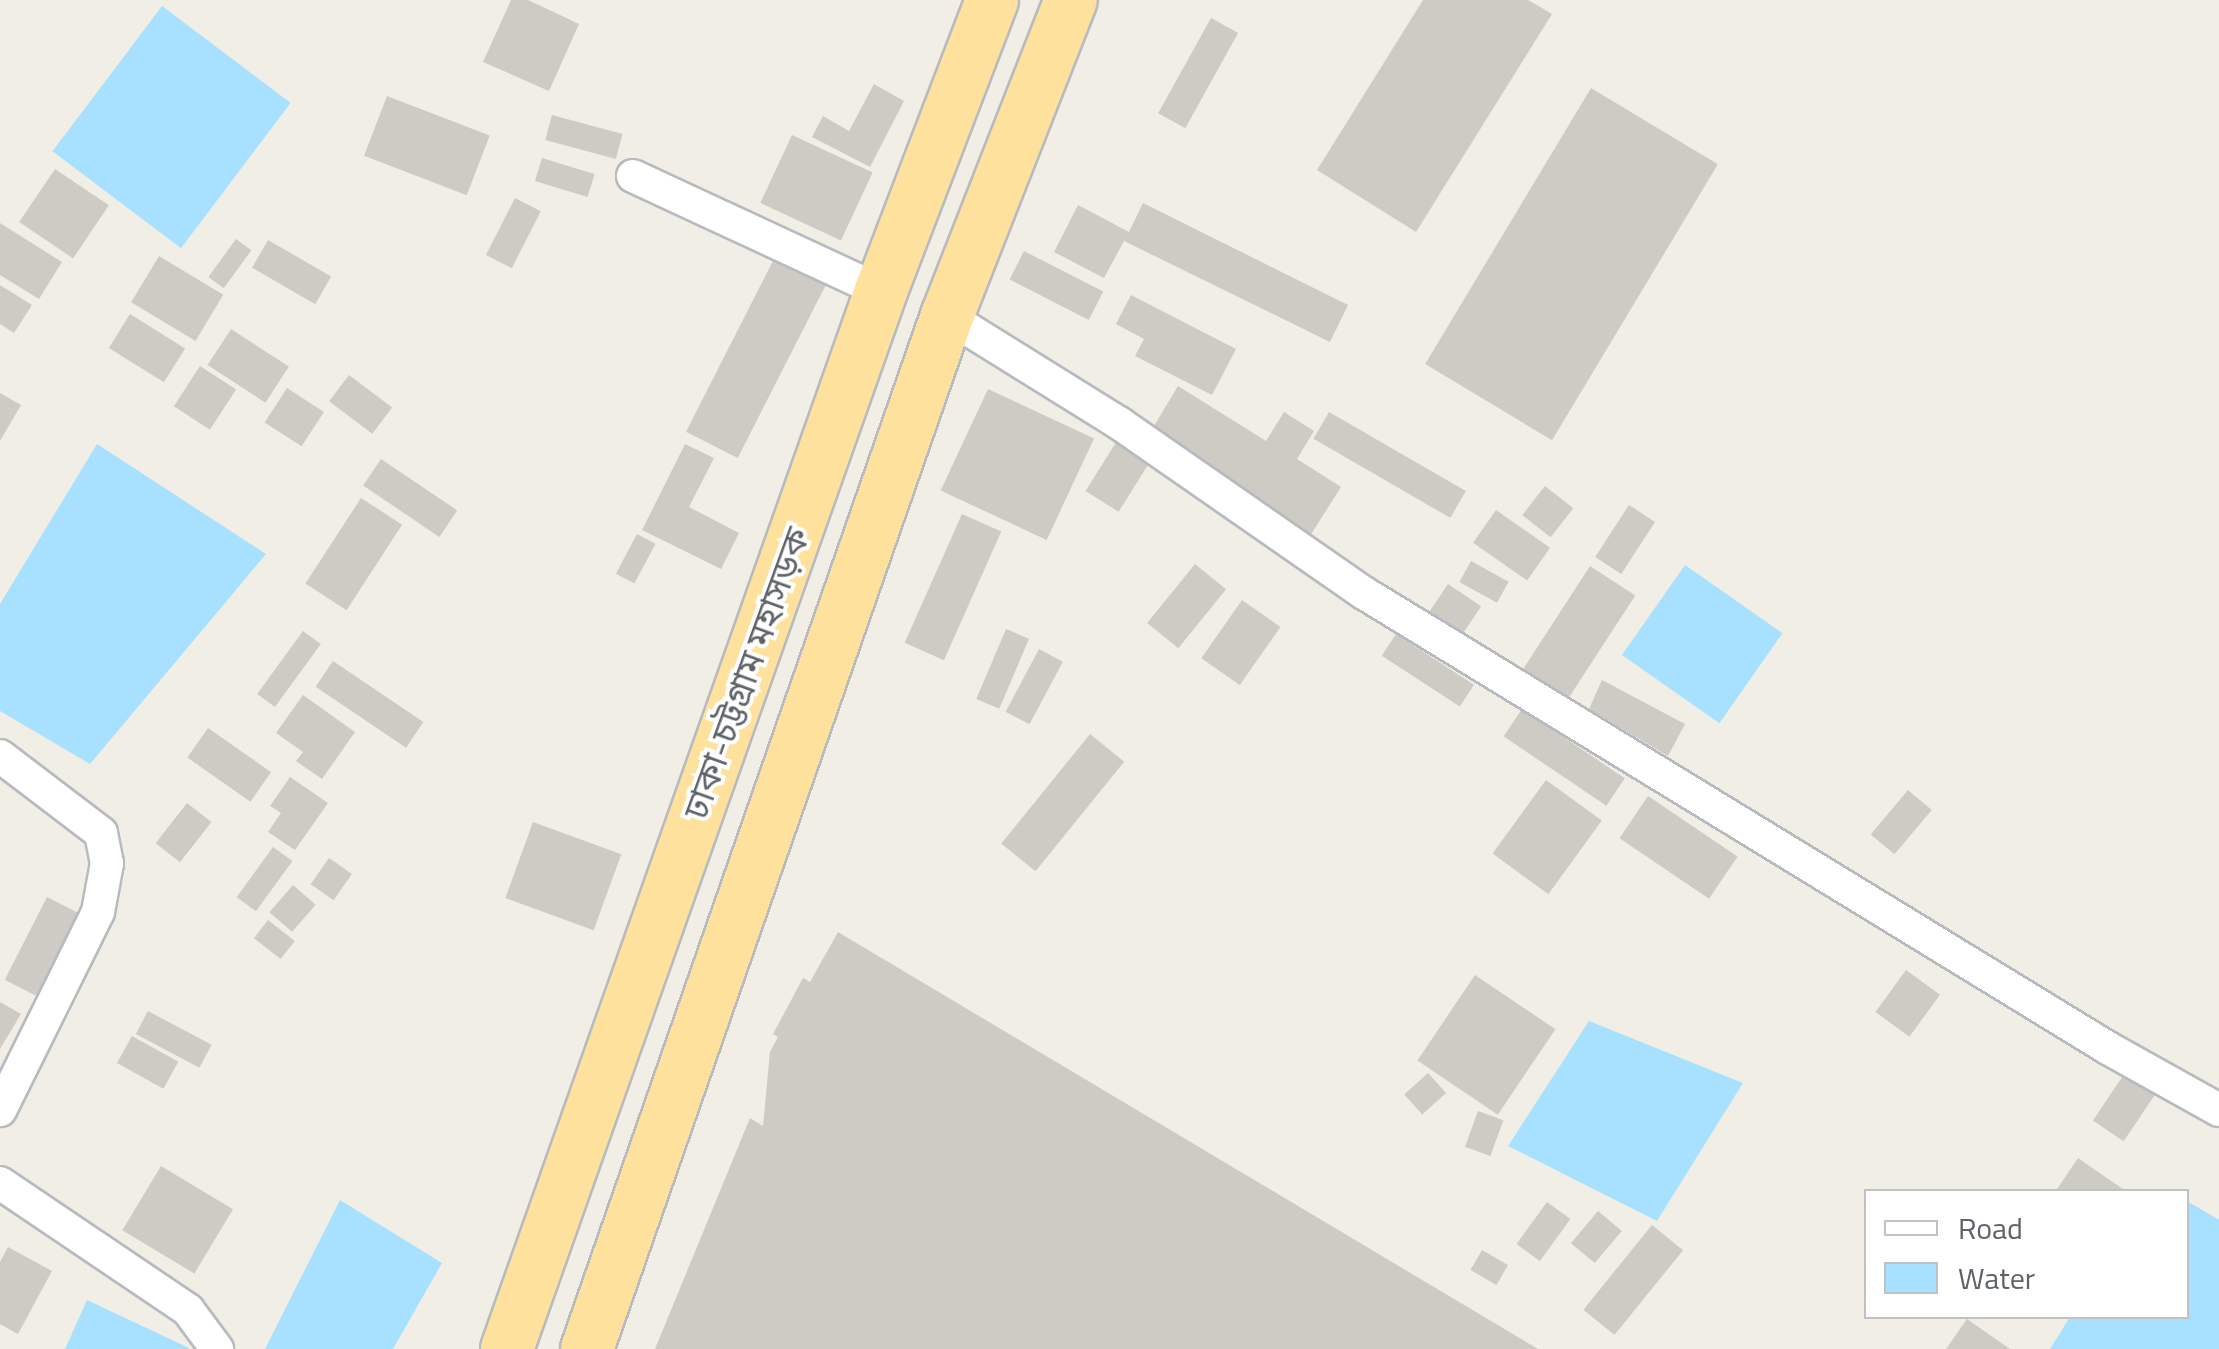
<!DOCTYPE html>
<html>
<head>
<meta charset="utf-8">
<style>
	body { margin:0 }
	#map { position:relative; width:2219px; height:1349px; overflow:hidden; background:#f1eee6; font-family:"Titillium Web","Noto Sans Bengali",sans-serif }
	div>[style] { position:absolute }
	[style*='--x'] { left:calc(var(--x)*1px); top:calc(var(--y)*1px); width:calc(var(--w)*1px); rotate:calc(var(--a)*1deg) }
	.water>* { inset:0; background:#a8e1ff; transform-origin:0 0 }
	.building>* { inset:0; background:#cecbc5; transform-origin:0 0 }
	.roads { filter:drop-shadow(2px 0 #b7babe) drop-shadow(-2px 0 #b7babe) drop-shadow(0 2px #b7babe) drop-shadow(0 -2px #b7babe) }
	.minor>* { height:32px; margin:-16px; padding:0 16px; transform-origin:16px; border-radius:16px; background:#fff }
	.trunk>* { height:52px; margin:-26px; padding:0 26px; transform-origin:26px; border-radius:26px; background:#ffe19e }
	span { translate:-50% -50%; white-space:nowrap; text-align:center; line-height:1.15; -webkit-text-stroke:8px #fff; paint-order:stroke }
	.street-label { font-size:35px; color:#5e6368 }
	.legend { position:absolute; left:1864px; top:1189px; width:325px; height:130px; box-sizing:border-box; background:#fff; border:2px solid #bfc1c3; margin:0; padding:12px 18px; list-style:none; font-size:30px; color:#5e6368 }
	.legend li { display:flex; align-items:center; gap:20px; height:50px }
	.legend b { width:50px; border:2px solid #bfc1c3 }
</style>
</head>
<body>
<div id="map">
	<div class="water">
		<div style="left:162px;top:6px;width:161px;height:182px;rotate:37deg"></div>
		<div style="clip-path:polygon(97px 444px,266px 554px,90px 764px,0 711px,0 604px)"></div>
		<div style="left:1685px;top:565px;width:119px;height:110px;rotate:35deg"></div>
		<div style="clip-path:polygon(1589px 1021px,1743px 1083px,1657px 1221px,1508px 1146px)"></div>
		<div style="clip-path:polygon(340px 1200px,442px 1263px,393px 1349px,265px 1349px)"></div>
		<div style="clip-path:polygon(2187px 1201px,2219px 1220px,2219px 1349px,2050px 1349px,2070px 1317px,2186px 1316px)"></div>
		<div style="clip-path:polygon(87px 1300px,189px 1348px,188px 1349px,65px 1349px)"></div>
	</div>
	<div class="building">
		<div style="clip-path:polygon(511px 0,528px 0,579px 24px,549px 91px,483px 62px)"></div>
		<div style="clip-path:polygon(1423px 0,1528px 0,1552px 14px,1416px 232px,1317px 170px)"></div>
		<div style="left:1211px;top:18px;width:31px;height:109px;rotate:29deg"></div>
		<div style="clip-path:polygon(874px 84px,904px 101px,870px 167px,812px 137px,823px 116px,849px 131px)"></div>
		<div style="left:1591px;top:88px;width:148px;height:322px;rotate:31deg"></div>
		<div style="left:387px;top:96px;width:110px;height:64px;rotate:21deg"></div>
		<div style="left:552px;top:115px;width:73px;height:26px;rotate:15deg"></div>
		<div style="left:792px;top:135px;width:89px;height:75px;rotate:25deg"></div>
		<div style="left:542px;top:158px;width:55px;height:24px;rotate:17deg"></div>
		<div style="left:55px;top:169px;width:65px;height:64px;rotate:34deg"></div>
		<div style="left:515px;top:198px;width:29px;height:64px;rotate:27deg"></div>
		<div style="clip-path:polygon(1143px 203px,1348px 305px,1330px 342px,1124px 241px,1104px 278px,1054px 252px,1078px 205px,1129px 232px)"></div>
		<div style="clip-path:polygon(0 223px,62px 262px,39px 299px,0 275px)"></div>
		<div style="left:236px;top:239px;width:19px;height:47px;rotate:36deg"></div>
		<div style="left:268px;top:240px;width:73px;height:32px;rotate:30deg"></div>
		<div style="left:1024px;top:251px;width:89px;height:32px;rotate:27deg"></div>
		<div style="left:159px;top:256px;width:75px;height:54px;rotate:31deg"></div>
		<div style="left:775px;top:257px;width:58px;height:196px;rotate:27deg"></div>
		<div style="clip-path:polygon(0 285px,32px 305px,14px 333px,0 324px)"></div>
		<div style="clip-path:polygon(1131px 295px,1236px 349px,1212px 395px,1135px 356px,1144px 339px,1116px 324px)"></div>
		<div style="left:130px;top:314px;width:65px;height:40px;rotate:32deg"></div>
		<div style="left:231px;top:329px;width:69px;height:43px;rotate:33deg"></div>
		<div style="left:200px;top:366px;width:43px;height:48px;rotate:33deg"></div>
		<div style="left:349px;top:375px;width:54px;height:33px;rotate:37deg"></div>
		<div style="clip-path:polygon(1178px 386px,1266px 441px,1284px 412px,1314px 431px,1297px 459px,1341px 487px,1310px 536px,1148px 436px)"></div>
		<div style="left:287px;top:388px;width:44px;height:41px;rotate:33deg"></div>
		<div style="left:988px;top:389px;width:117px;height:112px;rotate:25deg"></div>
		<div style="clip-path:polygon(0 393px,21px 405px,0 441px)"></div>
		<div style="left:1329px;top:412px;width:158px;height:31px;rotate:30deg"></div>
		<div style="left:1120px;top:436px;width:39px;height:65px;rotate:32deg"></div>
		<div style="clip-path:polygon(685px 444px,714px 458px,689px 507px,739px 533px,721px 569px,642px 530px)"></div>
		<div style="left:381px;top:459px;width:92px;height:32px;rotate:34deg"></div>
		<div style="left:1545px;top:486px;width:36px;height:37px;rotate:38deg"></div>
		<div style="left:361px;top:498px;width:49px;height:102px;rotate:33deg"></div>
		<div style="left:1629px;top:505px;width:31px;height:62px;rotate:33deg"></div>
		<div style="left:1496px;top:510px;width:66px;height:40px;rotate:35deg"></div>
		<div style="left:962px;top:514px;width:43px;height:141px;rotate:24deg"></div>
		<div style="left:637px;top:534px;width:21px;height:45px;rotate:28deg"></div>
		<div style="left:1471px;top:561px;width:43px;height:24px;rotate:29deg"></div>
		<div style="left:1195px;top:564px;width:40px;height:76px;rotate:39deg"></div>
		<div style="left:1590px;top:566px;width:54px;height:132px;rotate:33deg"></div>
		<div style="left:1448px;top:584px;width:40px;height:41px;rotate:34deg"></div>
		<div style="left:1242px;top:600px;width:47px;height:71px;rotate:35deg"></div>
		<div style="left:1006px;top:629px;width:25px;height:76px;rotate:23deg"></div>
		<div style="left:303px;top:631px;width:22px;height:78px;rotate:36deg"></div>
		<div style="left:1396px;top:634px;width:93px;height:26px;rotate:33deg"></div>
		<div style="left:1039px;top:649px;width:27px;height:71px;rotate:28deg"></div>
		<div style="left:333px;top:661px;width:109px;height:31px;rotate:34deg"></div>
		<div style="clip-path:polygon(1602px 680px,1685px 724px,1668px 756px,1589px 709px)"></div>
		<div style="clip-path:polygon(303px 695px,355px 732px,322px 779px,296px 761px,303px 752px,276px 733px)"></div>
		<div style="left:1522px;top:709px;width:124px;height:33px;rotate:34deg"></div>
		<div style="left:208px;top:728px;width:77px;height:36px;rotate:35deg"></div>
		<div style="left:1090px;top:734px;width:44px;height:141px;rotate:39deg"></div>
		<div style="clip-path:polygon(290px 777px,328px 803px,295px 850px,268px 832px,281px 813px,270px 806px)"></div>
		<div style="left:1546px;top:780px;width:69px;height:91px;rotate:36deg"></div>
		<div style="left:1908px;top:790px;width:31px;height:58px;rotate:40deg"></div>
		<div style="left:1648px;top:796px;width:108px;height:51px;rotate:34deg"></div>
		<div style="left:187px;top:803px;width:31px;height:51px;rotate:38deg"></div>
		<div style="left:533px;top:822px;width:94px;height:81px;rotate:20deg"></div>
		<div style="left:273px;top:847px;width:24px;height:62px;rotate:36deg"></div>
		<div style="left:329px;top:858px;width:28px;height:32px;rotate:35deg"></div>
		<div style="left:293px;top:885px;width:30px;height:36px;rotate:41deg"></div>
		<div style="left:47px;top:897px;width:35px;height:93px;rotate:27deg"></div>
		<div style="left:268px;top:920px;width:34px;height:23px;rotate:38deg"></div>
		<div style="clip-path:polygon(838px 932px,1538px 1349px,655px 1349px,750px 1118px,763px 1126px,770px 1052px,778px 1037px,773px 1034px,803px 978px,810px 982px)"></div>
		<div style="left:1906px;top:970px;width:42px;height:52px;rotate:36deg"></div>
		<div style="left:1475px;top:975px;width:97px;height:103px;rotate:34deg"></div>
		<div style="clip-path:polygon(0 1002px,21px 1014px,0 1049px)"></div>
		<div style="left:148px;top:1011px;width:72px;height:26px;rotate:28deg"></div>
		<div style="left:132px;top:1036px;width:53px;height:31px;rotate:29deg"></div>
		<div style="left:2127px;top:1070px;width:37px;height:61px;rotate:34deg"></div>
		<div style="left:1428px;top:1073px;width:27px;height:32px;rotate:48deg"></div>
		<div style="left:1478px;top:1111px;width:27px;height:38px;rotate:20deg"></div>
		<div style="clip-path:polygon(2078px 1158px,2127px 1192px,2055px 1192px)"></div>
		<div style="left:161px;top:1166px;width:84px;height:75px;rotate:31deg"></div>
		<div style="left:1547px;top:1202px;width:29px;height:52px;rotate:36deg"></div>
		<div style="left:1598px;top:1211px;width:31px;height:42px;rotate:40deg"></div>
		<div style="left:1652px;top:1225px;width:40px;height:109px;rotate:39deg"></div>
		<div style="clip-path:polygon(8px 1247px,52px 1271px,18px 1334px,0 1324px,0 1262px)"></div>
		<div style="left:1482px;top:1250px;width:30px;height:23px;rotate:30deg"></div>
		<div style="clip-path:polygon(1967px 1319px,2010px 1349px,1946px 1349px)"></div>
	</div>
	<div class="roads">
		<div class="minor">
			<div style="--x:633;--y:176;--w:273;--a:24.9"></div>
			<div style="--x:947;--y:316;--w:203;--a:31.9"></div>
			<div style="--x:1119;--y:423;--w:298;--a:34.8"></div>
			<div style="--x:1364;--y:593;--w:872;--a:31.45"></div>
			<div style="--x:2108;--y:1048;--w:127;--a:29.2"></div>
			<div style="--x:0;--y:756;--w:127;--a:37.3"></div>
			<div style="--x:101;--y:833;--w:31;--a:79"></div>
			<div style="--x:107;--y:863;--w:50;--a:100.4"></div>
			<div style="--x:98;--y:912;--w:221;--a:116.3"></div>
			<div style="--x:0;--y:1183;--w:227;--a:34"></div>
			<div style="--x:188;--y:1310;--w:49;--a:53.4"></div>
		</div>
		<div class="trunk">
			<div style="--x:507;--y:1349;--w:1122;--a:-70.53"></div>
			<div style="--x:881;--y:291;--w:311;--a:-69.1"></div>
			<div style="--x:587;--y:1349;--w:1094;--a:-70.79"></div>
			<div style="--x:947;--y:316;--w:339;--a:-68.6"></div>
		</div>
	</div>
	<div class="street-label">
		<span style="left:746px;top:673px;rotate:-70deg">ঢাকা-চট্টগ্রাম মহাসড়ক</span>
	</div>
	<ul class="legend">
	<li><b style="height:12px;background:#fff"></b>Road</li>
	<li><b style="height:28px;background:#a8e1ff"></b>Water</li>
	</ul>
</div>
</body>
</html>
